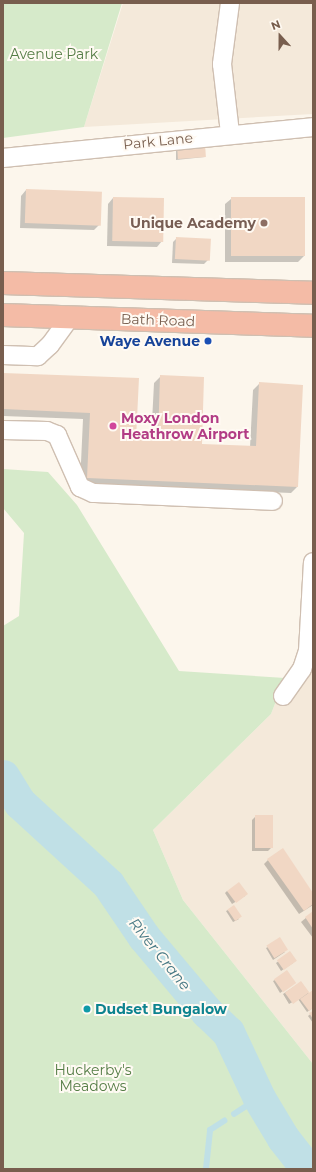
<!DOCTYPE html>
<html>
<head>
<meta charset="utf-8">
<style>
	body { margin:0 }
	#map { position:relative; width:316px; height:1172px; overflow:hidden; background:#fcf6ec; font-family:Montserrat,sans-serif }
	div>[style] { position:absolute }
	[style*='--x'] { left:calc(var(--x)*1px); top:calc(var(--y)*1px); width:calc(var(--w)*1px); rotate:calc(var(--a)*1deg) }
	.residential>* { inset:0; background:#f4e9da }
	.green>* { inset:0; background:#d6eaca }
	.shadow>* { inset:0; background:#0003 }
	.stream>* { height:5.5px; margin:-2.75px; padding:0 2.75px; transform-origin:2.75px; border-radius:2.75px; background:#c0e0e6 }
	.river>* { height:33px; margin:-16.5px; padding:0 16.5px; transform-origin:16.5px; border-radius:16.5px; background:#c0e0e6 }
	.building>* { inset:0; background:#f1d7c4; transform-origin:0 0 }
	.roads { filter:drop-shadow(1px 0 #cfbfb1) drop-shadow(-1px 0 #cfbfb1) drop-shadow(0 1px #cfbfb1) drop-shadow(0 -1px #cfbfb1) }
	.minor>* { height:18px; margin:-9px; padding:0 9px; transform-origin:9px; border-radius:9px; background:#fff }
	.highway>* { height:22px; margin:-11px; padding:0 11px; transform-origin:11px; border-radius:11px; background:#f4bba6 }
	.dots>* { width:11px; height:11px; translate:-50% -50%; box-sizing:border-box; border:2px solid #fffaf3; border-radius:50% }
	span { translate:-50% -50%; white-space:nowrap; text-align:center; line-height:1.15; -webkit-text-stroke:4px #fffaf3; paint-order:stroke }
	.park-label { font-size:14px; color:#557d46 }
	.street-label { font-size:14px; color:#785e4e }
	.education-label { font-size:14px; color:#785e54; font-weight:700 }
	.right { translate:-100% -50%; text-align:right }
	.transit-label { font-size:14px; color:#164399; font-weight:700 }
	.hotel-label { font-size:14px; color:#b23c85; font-weight:700 }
	.left { translate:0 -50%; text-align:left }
	.culture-label { font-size:14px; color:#0d838f; font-weight:700 }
	.water-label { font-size:15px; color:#457783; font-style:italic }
	.frame { position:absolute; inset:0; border:4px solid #785e4e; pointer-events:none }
	.north { position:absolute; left:260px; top:16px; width:40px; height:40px; -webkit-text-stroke:3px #fffaf3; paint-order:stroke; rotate:339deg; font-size:11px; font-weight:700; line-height:16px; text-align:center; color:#785e4e }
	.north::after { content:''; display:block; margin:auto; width:14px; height:18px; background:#785e4e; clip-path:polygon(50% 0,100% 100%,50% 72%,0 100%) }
</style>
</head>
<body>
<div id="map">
	<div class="residential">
		<div style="clip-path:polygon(123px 3px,313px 3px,313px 114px,84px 127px)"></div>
		<div style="clip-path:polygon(300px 651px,313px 651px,313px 1064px,183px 900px,153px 830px,271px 714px,285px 678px)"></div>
	</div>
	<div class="green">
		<div style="clip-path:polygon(3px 3px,122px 3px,84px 127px,3px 138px)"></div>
		<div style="clip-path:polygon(3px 469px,48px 472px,77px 505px,179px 671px,285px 678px,271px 714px,153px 830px,183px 900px,313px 1064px,313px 1169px,3px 1169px,3px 626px,19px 616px,24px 533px,3px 508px)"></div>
	</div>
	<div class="shadow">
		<div style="clip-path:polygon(176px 148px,205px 157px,176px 160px)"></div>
		<div style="clip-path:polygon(26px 190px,100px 224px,94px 230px,20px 228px,21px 196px)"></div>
		<div style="clip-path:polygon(113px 198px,163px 199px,162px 241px,157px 247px,107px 246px,108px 204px)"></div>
		<div style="clip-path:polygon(304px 198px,304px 256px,298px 262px,225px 262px,225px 204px,231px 199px)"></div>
		<div style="clip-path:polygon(177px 238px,208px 260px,204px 264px,172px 263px,173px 242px)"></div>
		<div style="clip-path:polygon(3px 374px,138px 379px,135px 440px,151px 441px,154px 383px,161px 376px,200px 445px,250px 447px,253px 390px,259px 384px,297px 487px,291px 493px,80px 484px,83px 419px,3px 416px)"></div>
		<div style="clip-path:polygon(256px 816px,272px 847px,268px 851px,252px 851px,252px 820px)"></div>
		<div style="clip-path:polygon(268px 860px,313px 894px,313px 905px,299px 914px,264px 864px)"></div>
		<div style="clip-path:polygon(227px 891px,245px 896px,232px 904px,225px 893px)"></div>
		<div style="clip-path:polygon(228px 910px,239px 919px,233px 922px,226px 911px)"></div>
		<div style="clip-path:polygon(313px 912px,313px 938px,301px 922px)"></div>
		<div style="clip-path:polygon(268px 947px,285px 952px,273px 960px,266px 948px)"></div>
		<div style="clip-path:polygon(290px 953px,293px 963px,281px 971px,276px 963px)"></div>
		<div style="clip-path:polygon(275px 980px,293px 984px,280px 993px,273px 981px)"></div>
		<div style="clip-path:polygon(301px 982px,309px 994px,313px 991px,313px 1008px,307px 1012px,298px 999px,289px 1004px,283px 994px)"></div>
		<div style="clip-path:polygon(313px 1012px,313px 1023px,308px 1016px)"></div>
	</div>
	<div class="stream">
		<div style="--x:234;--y:1114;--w:30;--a:-33"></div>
		<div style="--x:206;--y:1169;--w:39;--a:-84"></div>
		<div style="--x:210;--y:1130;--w:17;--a:-33"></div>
	</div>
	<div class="river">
		<div style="--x:3;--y:776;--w:32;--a:58"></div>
		<div style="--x:20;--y:803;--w:120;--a:42.6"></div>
		<div style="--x:108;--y:884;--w:64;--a:55.8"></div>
		<div style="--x:144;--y:937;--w:98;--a:50"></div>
		<div style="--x:207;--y:1012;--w:29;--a:44"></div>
		<div style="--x:228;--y:1032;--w:73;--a:64.8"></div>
		<div style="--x:259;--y:1098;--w:47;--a:59"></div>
		<div style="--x:283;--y:1138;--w:39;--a:52"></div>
	</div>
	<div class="building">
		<div style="left:205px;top:144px;width:13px;height:28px;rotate:86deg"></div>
		<div style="left:26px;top:189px;width:76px;height:34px;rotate:2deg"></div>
		<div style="left:113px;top:197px;width:51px;height:44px;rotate:1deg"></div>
		<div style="left:305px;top:197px;width:59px;height:74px;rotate:90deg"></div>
		<div style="left:176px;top:237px;width:35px;height:22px;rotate:3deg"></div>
		<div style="clip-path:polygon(3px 373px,139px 378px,136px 439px,158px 440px,160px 375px,204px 377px,202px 444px,256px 446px,259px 382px,303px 385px,298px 487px,87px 478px,90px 413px,3px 409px)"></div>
		<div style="left:255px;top:815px;width:18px;height:33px"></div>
		<div style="clip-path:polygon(283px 848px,313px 893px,313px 904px,304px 911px,267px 859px)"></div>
		<div style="left:239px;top:882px;width:15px;height:15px;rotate:53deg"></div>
		<div style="left:234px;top:905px;width:14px;height:8px;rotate:56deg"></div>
		<div style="clip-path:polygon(313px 911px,313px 929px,305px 917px)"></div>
		<div style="left:280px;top:937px;width:15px;height:16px;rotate:58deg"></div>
		<div style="left:290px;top:951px;width:12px;height:16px;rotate:55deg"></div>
		<div style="left:287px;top:970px;width:16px;height:16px;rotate:55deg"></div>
		<div style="left:301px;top:981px;width:14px;height:20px;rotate:54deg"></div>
		<div style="clip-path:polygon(313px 990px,313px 1008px,309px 1011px,300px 999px)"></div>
		<div style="clip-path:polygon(313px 1011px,313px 1019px,309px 1013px)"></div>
	</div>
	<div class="roads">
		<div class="minor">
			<div style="--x:230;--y:3;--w:62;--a:97.5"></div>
			<div style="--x:222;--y:64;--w:69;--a:83.4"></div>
			<div style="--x:3;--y:158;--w:312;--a:-5.7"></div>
			<div style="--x:3;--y:355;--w:35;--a:2"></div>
			<div style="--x:38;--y:356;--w:16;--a:-43"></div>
			<div style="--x:50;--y:345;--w:34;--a:-54"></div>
			<div style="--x:3;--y:430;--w:44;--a:1.3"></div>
			<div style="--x:47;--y:431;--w:11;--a:22"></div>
			<div style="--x:57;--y:435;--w:57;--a:66.1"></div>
			<div style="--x:80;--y:487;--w:14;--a:25"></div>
			<div style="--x:93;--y:493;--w:180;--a:2.5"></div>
			<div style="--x:283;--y:696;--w:33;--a:-55"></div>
			<div style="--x:302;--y:669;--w:19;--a:-72"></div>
			<div style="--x:308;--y:651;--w:89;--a:-86.8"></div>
		</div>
		<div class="highway">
			<div style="--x:3;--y:283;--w:310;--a:1.8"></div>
			<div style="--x:3;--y:315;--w:310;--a:2"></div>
		</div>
	</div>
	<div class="dots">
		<div style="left:264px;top:223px;background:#8d6e63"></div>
		<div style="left:208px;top:341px;background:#1a4fb4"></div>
		<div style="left:113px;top:426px;background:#d1479c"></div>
		<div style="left:87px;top:1009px;background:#0f9aa8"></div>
	</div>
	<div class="park-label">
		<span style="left:54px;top:54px">Avenue Park</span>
		<span style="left:93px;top:1078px">Huckerby's<br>Meadows</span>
	</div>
	<div class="street-label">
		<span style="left:158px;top:141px;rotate:-6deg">Park Lane</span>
		<span style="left:158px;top:320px;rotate:2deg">Bath Road</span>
	</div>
	<div class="education-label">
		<span class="right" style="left:256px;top:223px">Unique Academy</span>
	</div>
	<div class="transit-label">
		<span class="right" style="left:200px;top:341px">Waye Avenue</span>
	</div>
	<div class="hotel-label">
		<span class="left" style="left:121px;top:426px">Moxy London<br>Heathrow Airport</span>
	</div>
	<div class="culture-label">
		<span class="left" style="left:95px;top:1009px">Dudset Bungalow</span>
	</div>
	<div class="water-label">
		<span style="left:160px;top:954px;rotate:51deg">River Crane</span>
	</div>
	<div class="frame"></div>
	<div class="north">N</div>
</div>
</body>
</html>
